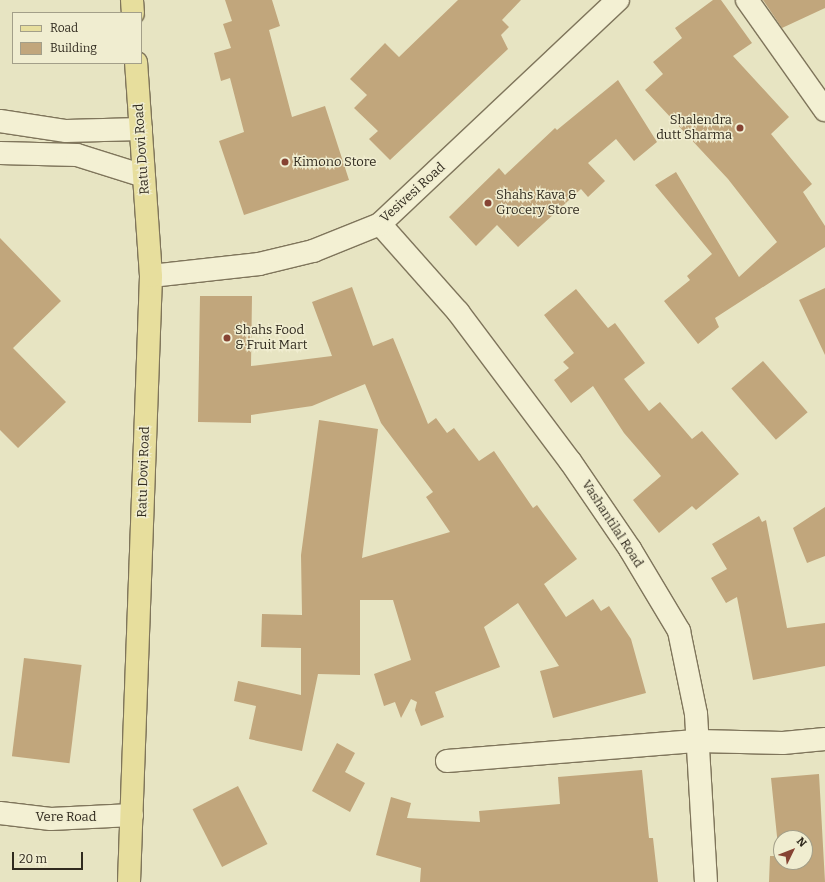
<!DOCTYPE html>
<html>
<head>
<meta charset="utf-8">
<style>
	body { margin:0 }
	#map { position:relative; width:825px; height:882px; overflow:hidden; background:#e7e4c2; font-family:Bitter,serif }
	div>[style] { position:absolute }
	[style*='--x'] { left:calc(var(--x)*1px); top:calc(var(--y)*1px); width:calc(var(--w)*1px); rotate:calc(var(--a)*1deg) }
	.building>* { inset:0; background:#c1a67c; transform-origin:0 0 }
	.roads { filter:drop-shadow(1px 0 #7f755b) drop-shadow(-1px 0 #7f755b) drop-shadow(0 1px #7f755b) drop-shadow(0 -1px #7f755b) }
	.minor>* { height:22px; margin:-11px; padding:0 11px; transform-origin:11px; border-radius:11px; background:#f3f0d3 }
	.major>* { height:22px; margin:-11px; padding:0 11px; transform-origin:11px; border-radius:11px; background:#e7de9d }
	.dots>* { width:11px; height:11px; translate:-50% -50%; box-sizing:border-box; border:2px solid #f0edd0; border-radius:50% }
	span { translate:-50% -50%; white-space:nowrap; text-align:center; line-height:1.15; -webkit-text-stroke:3px #f0edd0; paint-order:stroke }
	.poi-label { font-size:13px; color:#302a1e }
	.right { translate:-100% -50%; text-align:right }
	.left { translate:0 -50%; text-align:left }
	.street-label { font-size:13px; color:#302a1e }
	.legend { position:absolute; left:12px; top:12px; width:130px; height:52px; box-sizing:border-box; background:#f0edd0; border:1px solid #a39f89; margin:0; padding:5px 7px; list-style:none; font-size:12px; color:#302a1e }
	.legend li { display:flex; align-items:center; gap:8px; height:20px }
	.legend b { width:20px; border:1px solid #a39f89 }
	.north { position:absolute; left:773px; top:830px; width:40px; height:40px; box-sizing:border-box; background:#f0edd0; border:1px solid #a39f89; border-radius:50%; rotate:47deg; font-size:11px; font-weight:700; line-height:16px; text-align:center; color:#302a1e }
	.north::after { content:''; display:block; margin:auto; width:14px; height:18px; background:#864333; clip-path:polygon(50% 0,100% 100%,50% 72%,0 100%) }
	.scale { position:absolute; left:12px; top:852px; width:71px; height:18px; box-sizing:border-box; border:2px solid #302a1e; border-top:0; padding-left:5px; font-size:12px; line-height:14px; white-space:nowrap; color:#302a1e; -webkit-text-stroke:3px #f0edd0; paint-order:stroke }
</style>
</head>
<body>
<div id="map">
	<div class="building">
		<div style="clip-path:polygon(225px 0,272px 0,280px 26px,269px 30px,292px 117px,325px 106px,349px 180px,244px 215px,219px 141px,244px 132px,230px 78px,221px 81px,214px 53px,231px 48px,223px 24px,232px 21px)"></div>
		<div style="clip-path:polygon(458px 0,521px 0,502px 20px,509px 27px,501px 35px,508px 49px,390px 160px,369px 139px,378px 131px,354px 108px,367px 95px,350px 79px,385px 43px,399px 57px)"></div>
		<div style="clip-path:polygon(713px 0,721px 0,752px 43px,733px 56px,789px 117px,771px 134px,812px 184px,803px 192px,825px 226px,825px 247px,715px 318px,719px 327px,698px 344px,664px 301px,690px 280px,687px 276px,712px 254px,655px 185px,676px 172px,739px 277px,777px 242px,728px 179px,645px 90px,663px 74px,653px 62px,682px 38px,675px 28px)"></div>
		<div style="clip-path:polygon(763px 0,825px 0,825px 8px,782px 28px)"></div>
		<div style="clip-path:polygon(618px 80px,657px 142px,634px 161px,616px 139px,588px 163px,605px 181px,588px 197px,581px 189px,518px 247px,497px 225px,476px 246px,449px 217px,499px 168px,505px 175px,555px 128px,557px 130px)"></div>
		<div style="clip-path:polygon(0 238px,61px 301px,13px 348px,66px 402px,18px 448px,0 430px)"></div>
		<div style="clip-path:polygon(352px 287px,373px 346px,393px 338px,428px 424px,436px 418px,447px 433px,454px 428px,479px 461px,494px 451px,533px 508px,537px 505px,577px 559px,544px 584px,566px 617px,593px 599px,601px 611px,609px 606px,631px 639px,646px 693px,553px 718px,540px 671px,559px 666px,518px 603px,484px 627px,500px 667px,435px 692px,444px 717px,421px 726px,415px 710px,417px 702px,411px 699px,401px 718px,395px 702px,384px 706px,374px 674px,411px 660px,393px 600px,360px 600px,360px 675px,318px 674px,302px 751px,249px 739px,256px 706px,234px 701px,238px 681px,301px 695px,301px 648px,261px 647px,262px 614px,302px 615px,301px 555px,319px 420px,378px 429px,362px 558px,450px 532px,426px 497px,433px 492px,381px 423px,365px 384px,312px 406px,251px 415px,251px 423px,198px 422px,200px 296px,252px 296px,251px 366px,332px 356px,312px 302px)"></div>
		<div style="clip-path:polygon(825px 288px,825px 355px,799px 300px)"></div>
		<div style="clip-path:polygon(576px 289px,608px 328px,615px 323px,645px 363px,624px 379px,649px 411px,660px 402px,692px 439px,702px 431px,739px 474px,696px 510px,692px 506px,659px 533px,633px 500px,661px 476px,624px 433px,593px 386px,571px 403px,554px 380px,569px 368px,563px 362px,574px 353px,544px 315px)"></div>
		<div style="left:763px;top:361px;width:68px;height:42px;rotate:49deg"></div>
		<div style="clip-path:polygon(825px 507px,825px 556px,807px 563px,793px 528px)"></div>
		<div style="clip-path:polygon(759px 516px,762px 522px,766px 520px,787px 628px,825px 623px,825px 666px,753px 680px,737px 597px,726px 603px,711px 578px,727px 569px,712px 544px)"></div>
		<div style="left:24px;top:658px;width:58px;height:99px;rotate:7deg"></div>
		<div style="clip-path:polygon(337px 743px,355px 753px,345px 772px,365px 783px,350px 812px,312px 791px)"></div>
		<div style="clip-path:polygon(642px 770px,649px 838px,653px 838px,658px 882px,420px 882px,421px 868px,376px 855px,391px 797px,411px 803px,407px 818px,480px 822px,479px 811px,560px 804px,558px 777px)"></div>
		<div style="clip-path:polygon(evenodd,819px 774px,825px 882px,769px 882px,770px 856px,779px 856px,771px 778px,819px 774px,781px 838px,805px 838px,805px 862px,781px 862px,781px 838px)"></div>
		<div style="left:238px;top:786px;width:65px;height:51px;rotate:63deg"></div>
	</div>
	<div class="roads">
		<div class="minor">
			<div style="--x:747;--y:0;--w:135;--a:54.7"></div>
			<div style="--x:0;--y:121;--w:67;--a:8.6"></div>
			<div style="--x:66;--y:131;--w:75;--a:-1.5"></div>
			<div style="--x:0;--y:153;--w:77;--a:1.5"></div>
			<div style="--x:77;--y:155;--w:70;--a:17.4"></div>
			<div style="--x:380;--y:224;--w:118;--a:48.4"></div>
			<div style="--x:458;--y:312;--w:186;--a:53.1"></div>
			<div style="--x:570;--y:461;--w:107;--a:55.7"></div>
			<div style="--x:630;--y:549;--w:96;--a:59.1"></div>
			<div style="--x:679;--y:631;--w:85;--a:78.4"></div>
			<div style="--x:696;--y:714;--w:168;--a:86.6"></div>
			<div style="--x:151;--y:276;--w:109;--a:-6.3"></div>
			<div style="--x:259;--y:264;--w:56;--a:-13.5"></div>
			<div style="--x:313;--y:251;--w:72;--a:-21.9"></div>
			<div style="--x:380;--y:224;--w:327;--a:-43.3"></div>
			<div style="--x:447;--y:761;--w:252;--a:-4.6"></div>
			<div style="--x:698;--y:741;--w:85;--a:1.3"></div>
			<div style="--x:783;--y:743;--w:42;--a:-5.4"></div>
			<div style="--x:0;--y:813;--w:51;--a:6.7"></div>
			<div style="--x:51;--y:819;--w:81;--a:-2.8"></div>
		</div>
		<div class="major">
			<div style="--x:132;--y:0;--w:13;--a:86"></div>
			<div style="--x:129;--y:882;--w:606;--a:-87.92"></div>
			<div style="--x:151;--y:276;--w:214;--a:-94"></div>
		</div>
	</div>
	<div class="dots">
		<div style="left:740px;top:128px;background:#864333"></div>
		<div style="left:285px;top:162px;background:#864333"></div>
		<div style="left:488px;top:203px;background:#864333"></div>
		<div style="left:227px;top:338px;background:#864333"></div>
	</div>
	<div class="poi-label">
		<span class="right" style="left:732px;top:128px">Shalendra<br>dutt Sharma</span>
		<span class="left" style="left:293px;top:162px">Kimono Store</span>
		<span class="left" style="left:496px;top:203px">Shahs Kava &amp;<br>Grocery Store</span>
		<span class="left" style="left:235px;top:338px">Shahs Food<br>&amp; Fruit Mart</span>
	</div>
	<div class="street-label">
		<span style="left:142px;top:149px;rotate:-94deg">Ratu Dovi Road</span>
		<span style="left:413px;top:193px;rotate:-42deg">Vesivesi Road</span>
		<span style="left:144px;top:472px;rotate:-88deg">Ratu Dovi Road</span>
		<span style="left:612px;top:524px;rotate:57deg">Vashantilal Road</span>
		<span style="left:66px;top:817px">Vere Road</span>
	</div>
	<ul class="legend">
	<li><b style="height:5px;background:#e7de9d"></b>Road</li>
	<li><b style="height:11px;background:#c1a67c"></b>Building</li>
	</ul>
	<div class="north">N</div>
	<div class="scale">20 m</div>
</div>
</body>
</html>
